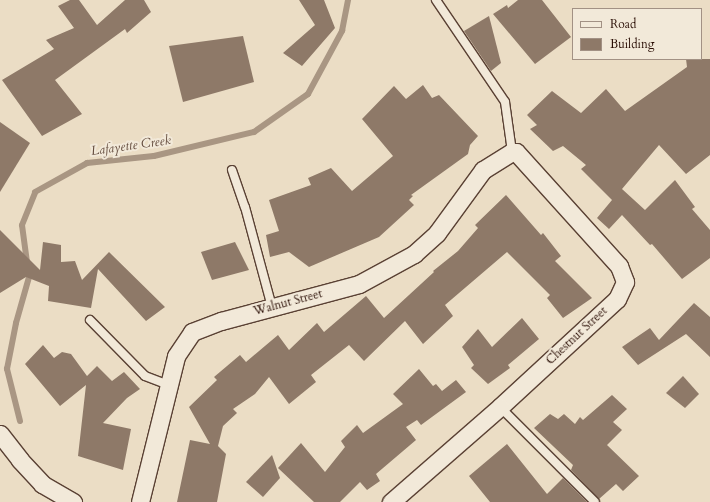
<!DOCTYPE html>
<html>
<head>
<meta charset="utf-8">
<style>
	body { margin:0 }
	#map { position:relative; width:710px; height:502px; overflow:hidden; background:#ebddc5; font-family:Cardo,serif }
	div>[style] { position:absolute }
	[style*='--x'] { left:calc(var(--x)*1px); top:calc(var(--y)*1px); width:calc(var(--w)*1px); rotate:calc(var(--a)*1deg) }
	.stream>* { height:6px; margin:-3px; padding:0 3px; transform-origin:3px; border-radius:3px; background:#a99683 }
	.building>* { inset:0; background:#8e7968 }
	.roads { filter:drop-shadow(1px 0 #5a4134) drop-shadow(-1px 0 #5a4134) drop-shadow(0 1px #5a4134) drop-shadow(0 -1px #5a4134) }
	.lane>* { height:8px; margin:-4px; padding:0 4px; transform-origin:4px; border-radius:4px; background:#f2e9d9 }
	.street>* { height:17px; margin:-8.5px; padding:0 8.5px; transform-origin:8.5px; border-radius:8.5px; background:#f2e9d9 }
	span { translate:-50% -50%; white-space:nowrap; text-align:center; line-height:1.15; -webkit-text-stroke:4px #f2e9d9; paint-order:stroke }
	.street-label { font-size:12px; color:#290d04 }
	.water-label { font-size:13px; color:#634b3d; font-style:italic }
	.legend { position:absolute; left:572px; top:8px; width:130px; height:52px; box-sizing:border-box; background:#f2e9d9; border:1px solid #a29184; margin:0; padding:5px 7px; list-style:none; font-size:12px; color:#290d04 }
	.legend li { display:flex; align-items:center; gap:8px; height:20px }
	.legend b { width:20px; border:1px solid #a29184 }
</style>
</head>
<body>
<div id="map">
	<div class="stream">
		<div style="--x:20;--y:421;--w:54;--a:-104"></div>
		<div style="--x:7;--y:369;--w:47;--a:-78.9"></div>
		<div style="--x:16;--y:323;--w:48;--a:-74.2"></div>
		<div style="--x:29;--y:277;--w:52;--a:-97.7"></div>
		<div style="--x:22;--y:225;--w:35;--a:-68"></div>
		<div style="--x:35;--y:192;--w:60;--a:-29.1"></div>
		<div style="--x:87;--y:163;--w:67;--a:-6"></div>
		<div style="--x:154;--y:156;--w:103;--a:-13.5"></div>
		<div style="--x:254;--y:132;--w:66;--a:-35.1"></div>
		<div style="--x:308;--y:94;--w:72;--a:-61.6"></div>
		<div style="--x:342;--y:31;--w:32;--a:-79"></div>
	</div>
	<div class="building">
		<div style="clip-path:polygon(70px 0,79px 0,97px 25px,125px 0,144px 0,151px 12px,127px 33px,125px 29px,55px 80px,82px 114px,42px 136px,2px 80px,54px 49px,46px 40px,74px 28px,58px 6px)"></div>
		<div style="clip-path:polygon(299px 0,324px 0,335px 28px,302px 66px,283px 53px,315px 25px)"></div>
		<div style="clip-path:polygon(518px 0,542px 0,571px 37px,535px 64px,493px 14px,507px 5px,508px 8px)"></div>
		<div style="clip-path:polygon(489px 16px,501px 63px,491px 71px,464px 31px)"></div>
		<div style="clip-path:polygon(243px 36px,254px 82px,183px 102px,169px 46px)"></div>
		<div style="clip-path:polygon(686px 59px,710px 59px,710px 155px,686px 174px,659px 145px,622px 189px,645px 210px,675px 180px,695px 207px,692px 209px,710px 230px,710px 258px,682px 279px,652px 244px,650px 245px,622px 215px,609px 229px,597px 218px,612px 200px,581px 169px,586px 165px,563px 146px,553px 151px,530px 129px,537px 125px,527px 115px,552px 91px,581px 113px,606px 89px,625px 111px,687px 67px)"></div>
		<div style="clip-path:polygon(423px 85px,432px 98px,439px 95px,478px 136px,470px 145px,468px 154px,411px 195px,413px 196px,409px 200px,414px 205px,379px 237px,309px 267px,289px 252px,270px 257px,266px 235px,279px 231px,269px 200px,311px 185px,308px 178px,331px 168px,352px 191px,393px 156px,362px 119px,394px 86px,406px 99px)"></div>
		<div style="clip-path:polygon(0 122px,30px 143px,0 192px)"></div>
		<div style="clip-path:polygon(506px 195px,541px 235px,543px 233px,561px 256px,555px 261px,592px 298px,563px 318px,547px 298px,550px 295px,507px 252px,445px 305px,453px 316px,423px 344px,405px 321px,364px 361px,349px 345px,311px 375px,316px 382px,289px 404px,269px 377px,255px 394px,233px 409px,237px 413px,223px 426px,218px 446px,226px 454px,217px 502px,177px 502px,190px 440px,210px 444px,189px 407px,217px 380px,214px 377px,240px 355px,246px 362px,278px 335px,289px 350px,317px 323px,324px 332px,366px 296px,384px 318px,434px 272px,433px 271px,458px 251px,478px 228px,475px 225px)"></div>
		<div style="clip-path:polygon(0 230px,40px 270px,43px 242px,61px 245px,61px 262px,75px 261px,82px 280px,109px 252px,165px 307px,146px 321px,98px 269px,91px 308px,48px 301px,49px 286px,26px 277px,0 293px)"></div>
		<div style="clip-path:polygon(235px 242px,249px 270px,212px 280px,201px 252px)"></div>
		<div style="clip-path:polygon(694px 303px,710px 317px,710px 357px,686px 334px,638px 365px,622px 347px,650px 328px,659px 340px)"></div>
		<div style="clip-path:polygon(522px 318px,539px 339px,508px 365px,510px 368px,488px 384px,471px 368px,474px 365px,462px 347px,478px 329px,492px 347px)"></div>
		<div style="clip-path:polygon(43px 345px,54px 358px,62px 352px,71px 354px,87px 376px,97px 366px,112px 381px,124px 372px,140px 389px,127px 398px,103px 423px,131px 429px,123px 470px,78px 456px,86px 385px,60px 406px,25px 364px)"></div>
		<div style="clip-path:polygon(419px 369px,433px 386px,436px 384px,442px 391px,456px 380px,466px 392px,421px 425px,417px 420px,406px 427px,416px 440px,376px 474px,380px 481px,367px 490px,360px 482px,340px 502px,314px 502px,278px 468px,301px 443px,325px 472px,345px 447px,341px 441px,357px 425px,363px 433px,403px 404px,393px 394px)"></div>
		<div style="clip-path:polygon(683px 376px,699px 394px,685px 408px,666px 393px)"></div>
		<div style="clip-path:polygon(612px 395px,627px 409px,613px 422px,622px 430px,607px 445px,639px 476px,623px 491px,616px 484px,599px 499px,571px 470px,573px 465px,534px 428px,550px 414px,558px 419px,564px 414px,575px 424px,580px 417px,583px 420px)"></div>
		<div style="clip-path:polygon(507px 444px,547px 494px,563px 478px,587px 502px,490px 502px,469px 476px)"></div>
		<div style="clip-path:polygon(272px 455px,280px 478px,263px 497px,246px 482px)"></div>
	</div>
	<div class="roads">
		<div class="lane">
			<div style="--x:436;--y:0;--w:123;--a:55.9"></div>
			<div style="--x:505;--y:102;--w:50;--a:82"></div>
			<div style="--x:232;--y:170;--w:39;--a:71"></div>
			<div style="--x:245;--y:207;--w:104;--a:74.9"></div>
			<div style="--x:90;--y:320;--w:78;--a:45.5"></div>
			<div style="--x:145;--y:376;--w:26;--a:21"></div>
			<div style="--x:500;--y:407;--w:134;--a:45"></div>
		</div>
		<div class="street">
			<div style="--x:0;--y:434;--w:33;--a:52"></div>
			<div style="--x:20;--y:460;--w:33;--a:47"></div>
			<div style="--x:42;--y:484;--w:36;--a:30"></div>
			<div style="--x:140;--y:502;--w:150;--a:-76.1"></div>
			<div style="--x:176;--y:356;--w:29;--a:-56"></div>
			<div style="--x:192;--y:332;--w:31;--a:-21"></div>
			<div style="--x:221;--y:321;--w:143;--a:-15"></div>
			<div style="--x:359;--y:284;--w:63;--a:-28.6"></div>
			<div style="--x:414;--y:254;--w:31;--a:-42"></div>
			<div style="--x:437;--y:233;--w:78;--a:-53.9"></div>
			<div style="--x:483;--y:170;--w:34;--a:-32"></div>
			<div style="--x:512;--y:152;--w:4;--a:0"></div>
			<div style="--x:516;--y:152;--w:154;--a:47.9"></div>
			<div style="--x:619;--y:266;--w:17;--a:69"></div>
			<div style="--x:625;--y:282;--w:19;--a:115"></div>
			<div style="--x:617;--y:299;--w:159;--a:137.3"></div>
			<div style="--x:500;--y:407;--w:145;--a:138.9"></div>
		</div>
	</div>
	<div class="street-label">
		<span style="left:288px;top:303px;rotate:-15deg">Walnut Street</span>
		<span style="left:577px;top:336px;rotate:-43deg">Chestnut Street</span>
	</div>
	<div class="water-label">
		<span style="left:131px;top:146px;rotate:-8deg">Lafayette Creek</span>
	</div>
	<ul class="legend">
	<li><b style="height:5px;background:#f2e9d9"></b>Road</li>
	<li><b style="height:11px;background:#8e7968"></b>Building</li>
	</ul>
</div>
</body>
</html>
